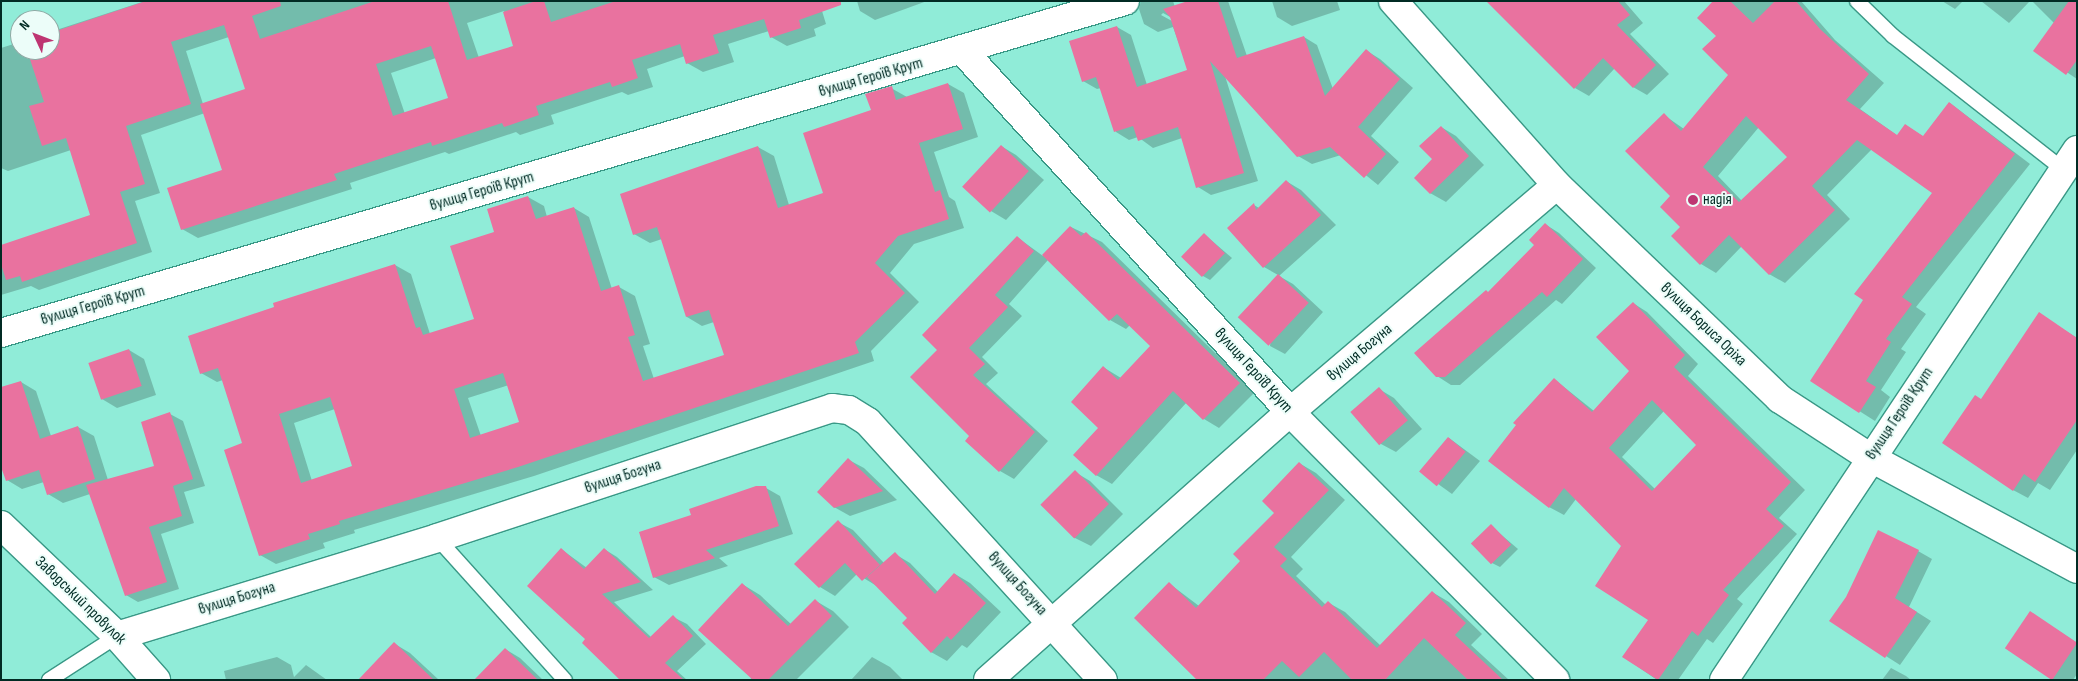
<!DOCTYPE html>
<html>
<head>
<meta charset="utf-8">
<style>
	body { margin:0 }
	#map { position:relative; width:2078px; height:681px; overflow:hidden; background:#90ecd8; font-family:"Sofia Sans Condensed",sans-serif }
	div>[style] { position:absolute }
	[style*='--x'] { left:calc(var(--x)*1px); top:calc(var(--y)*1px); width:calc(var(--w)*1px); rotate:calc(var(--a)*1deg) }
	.shadow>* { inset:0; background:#0003 }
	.building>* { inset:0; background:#e9729f; transform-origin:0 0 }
	.roads { filter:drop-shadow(1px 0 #399886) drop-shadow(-1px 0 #399886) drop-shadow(0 1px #399886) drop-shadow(0 -1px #399886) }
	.service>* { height:14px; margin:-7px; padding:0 7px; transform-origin:7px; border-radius:7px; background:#fff }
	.minor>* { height:28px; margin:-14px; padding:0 14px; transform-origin:14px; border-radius:14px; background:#fff }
	.dots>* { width:14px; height:14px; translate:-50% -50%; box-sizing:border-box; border:2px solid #ecfdf9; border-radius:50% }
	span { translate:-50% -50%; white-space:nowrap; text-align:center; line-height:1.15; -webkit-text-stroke:4px #ecfdf9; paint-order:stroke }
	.street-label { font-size:16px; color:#012b24 }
	.poi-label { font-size:16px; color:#012b24 }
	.left { translate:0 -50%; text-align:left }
	.frame { position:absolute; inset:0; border:2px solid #012b24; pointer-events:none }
	.north { position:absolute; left:10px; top:10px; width:50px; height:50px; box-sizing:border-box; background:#ecfdf9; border:1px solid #8ea9a4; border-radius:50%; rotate:313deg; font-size:14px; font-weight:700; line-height:20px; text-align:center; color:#012b24 }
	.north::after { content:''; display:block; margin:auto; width:18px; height:22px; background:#be3572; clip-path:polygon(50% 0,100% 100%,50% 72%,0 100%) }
</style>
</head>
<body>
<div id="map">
	<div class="shadow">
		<div style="clip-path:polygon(evenodd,145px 1px,819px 1px,826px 24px,814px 29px,816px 36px,787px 46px,771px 37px,769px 31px,728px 44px,734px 62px,703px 72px,687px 63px,685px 56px,647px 69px,653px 87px,628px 95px,622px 92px,551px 115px,554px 124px,520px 135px,516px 132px,449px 154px,445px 152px,350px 183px,352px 189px,198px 238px,182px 229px,223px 171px,205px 113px,141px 135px,160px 193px,135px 201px,152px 252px,39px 290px,31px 286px,1px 295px,1px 246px,92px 216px,71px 150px,8px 171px,1px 168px,1px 48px,20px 42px,20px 50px,50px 50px,50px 32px,145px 1px,504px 11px,515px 47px,479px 58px,467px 23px,504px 11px,145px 1px,229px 37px,247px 90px,203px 104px,186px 51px,229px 37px,145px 1px,436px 58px,449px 99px,405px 114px,391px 73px,436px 58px)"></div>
		<div style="clip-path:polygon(857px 1px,927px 1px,875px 20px,860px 11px)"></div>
		<div style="clip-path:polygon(evenodd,1141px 1px,1173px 1px,1175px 7px,1192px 1px,1228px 1px,1247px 56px,1304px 37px,1317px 45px,1333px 89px,1367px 51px,1380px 59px,1413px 88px,1371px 136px,1399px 162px,1378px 185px,1341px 155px,1312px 164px,1298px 156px,1225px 76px,1258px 181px,1211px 195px,1198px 187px,1182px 138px,1153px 148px,1138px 137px,1129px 140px,1116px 132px,1101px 88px,1097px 89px,1083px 81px,1117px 27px,1131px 35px,1147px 85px,1189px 71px,1173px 27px,1158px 32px,1144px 24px,1139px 9px,1141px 1px,1163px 13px,1172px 18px,1172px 21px,1161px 15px,1163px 13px)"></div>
		<div style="clip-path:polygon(1272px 1px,1337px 1px,1340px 10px,1292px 26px,1277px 17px)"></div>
		<div style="clip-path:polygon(1600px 1px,1624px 1px,1643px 23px,1630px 34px,1669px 74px,1647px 95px,1633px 87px,1615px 68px,1589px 96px,1575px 88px)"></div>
		<div style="clip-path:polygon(evenodd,1715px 1px,1801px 1px,1835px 40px,1884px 83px,1860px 109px,1898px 136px,1905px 125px,1924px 137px,1950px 103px,2030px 164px,1916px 307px,1926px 314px,1901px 349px,1906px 352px,1881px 390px,1890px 397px,1875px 421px,1812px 381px,1933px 192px,1872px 149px,1827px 195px,1850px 219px,1785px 283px,1769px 274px,1742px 246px,1716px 273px,1701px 264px,1682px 227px,1672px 196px,1664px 115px,1684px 129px,1730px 75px,1718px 36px,1715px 1px,1759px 127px,1789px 157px,1742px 201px,1718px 176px,1759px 127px)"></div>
		<div style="clip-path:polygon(1942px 1px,1963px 1px,1955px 9px)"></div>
		<div style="clip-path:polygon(1981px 1px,2030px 1px,2009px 23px)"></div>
		<div style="clip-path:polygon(2032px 1px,2077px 1px,2077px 79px,2035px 51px,2054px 23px)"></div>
		<div style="clip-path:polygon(evenodd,948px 84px,964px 93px,978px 137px,934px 152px,949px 197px,955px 201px,964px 228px,914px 244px,890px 273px,919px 302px,871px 351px,874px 361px,534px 476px,354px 530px,355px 533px,323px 543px,325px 548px,276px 564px,260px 555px,244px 444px,223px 380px,217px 382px,201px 373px,395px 265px,411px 274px,430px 334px,475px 320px,495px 233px,528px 197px,544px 206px,547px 217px,574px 208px,589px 217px,612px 289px,619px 287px,635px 296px,650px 344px,643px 346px,654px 379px,726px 355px,714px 322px,702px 326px,687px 317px,662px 239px,650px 243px,634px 234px,758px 147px,774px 156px,789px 205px,825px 194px,872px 111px,891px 88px,907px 97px,948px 84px,509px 385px,521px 423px,481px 436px,468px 398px,509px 385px,948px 84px,335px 409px,354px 467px,312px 481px,294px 423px,335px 409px)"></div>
		<div style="clip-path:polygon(1441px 127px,1456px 136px,1484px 165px,1446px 202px,1430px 193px,1433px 159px)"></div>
		<div style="clip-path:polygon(1001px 146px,1016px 155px,1044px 180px,1006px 220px,991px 211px,964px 186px)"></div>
		<div style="clip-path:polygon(1286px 181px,1301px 190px,1336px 225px,1279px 276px,1293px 284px,1323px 312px,1285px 354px,1270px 346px,1278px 275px,1264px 267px,1254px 205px,1259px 208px)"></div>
		<div style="clip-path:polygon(1545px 224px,1559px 233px,1596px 268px,1562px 304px,1556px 300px,1460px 385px,1451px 385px,1437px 376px,1536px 245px)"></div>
		<div style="clip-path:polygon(1071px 227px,1102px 242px,1255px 392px,1219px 428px,1204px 419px,1187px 402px,1112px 484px,1096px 475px,1103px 367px,1121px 378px,1152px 346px,1130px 325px,1126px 329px,1110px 320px,1048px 260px,1009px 304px,1022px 316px,982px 357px,998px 373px,986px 384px,1048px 441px,1014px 479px,1000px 471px,971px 436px,939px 350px,1017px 237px,1043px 256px)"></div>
		<div style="clip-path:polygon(1204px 234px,1232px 258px,1210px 280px,1203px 276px)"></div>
		<div style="clip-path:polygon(evenodd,1633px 303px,1647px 312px,1698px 364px,1688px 376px,1805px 490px,1779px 518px,1797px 534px,1737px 599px,1743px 604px,1713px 643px,1707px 639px,1678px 680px,1657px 680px,1624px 657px,1650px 620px,1622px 546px,1576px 499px,1564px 515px,1549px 507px,1554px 379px,1594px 411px,1630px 371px,1633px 303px,1664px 411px,1698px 445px,1655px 489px,1622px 457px,1664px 411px)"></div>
		<div style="clip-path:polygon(2039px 314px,2077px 338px,2077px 450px,2050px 490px,2038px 483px,2028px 498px,2013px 490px,1981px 401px)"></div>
		<div style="clip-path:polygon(129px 350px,144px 359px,156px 395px,117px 408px,102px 399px)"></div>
		<div style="clip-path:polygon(21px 382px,36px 391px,51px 436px,78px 427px,94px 436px,108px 480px,156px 467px,170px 414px,183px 421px,205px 486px,184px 492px,194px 523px,161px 534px,179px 589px,138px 602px,126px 595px,90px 494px,63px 503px,48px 494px,44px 482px,22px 489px,7px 480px)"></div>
		<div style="clip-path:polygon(1379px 389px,1394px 398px,1422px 429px,1396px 452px,1381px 444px)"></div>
		<div style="clip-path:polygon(1449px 438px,1480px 461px,1452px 494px,1420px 471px)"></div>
		<div style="clip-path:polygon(849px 460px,864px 468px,897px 500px,850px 516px,834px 507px)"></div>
		<div style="clip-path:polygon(1299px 463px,1316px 473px,1345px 500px,1291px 557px,1303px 569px,1296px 576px,1326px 605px,1329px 603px,1345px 612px,1381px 646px,1432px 592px,1449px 602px,1482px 634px,1471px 645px,1509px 680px,1194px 680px,1197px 678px,1170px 584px,1199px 606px,1242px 561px,1276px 513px)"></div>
		<div style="clip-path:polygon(1075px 472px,1090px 481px,1123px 514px,1091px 546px,1075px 538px)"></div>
		<div style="clip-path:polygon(766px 488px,780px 496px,793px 534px,719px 558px,728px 566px,669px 585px,654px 577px,692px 515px)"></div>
		<div style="clip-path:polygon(838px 522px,853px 530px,884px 563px,895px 554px,910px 563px,938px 592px,955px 574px,970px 583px,1001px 612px,967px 648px,962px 645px,947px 661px,931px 652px,908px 618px,880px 588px,857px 574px,835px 596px,820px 587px,796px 564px)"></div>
		<div style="clip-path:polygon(1491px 526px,1518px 549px,1500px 567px,1492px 563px)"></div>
		<div style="clip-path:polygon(561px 549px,587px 568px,604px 549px,617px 557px,653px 590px,614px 602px,651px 637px,673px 617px,687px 624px,706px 644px,677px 671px,687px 680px,620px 680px,587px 639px)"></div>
		<div style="clip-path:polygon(1918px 551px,1932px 559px,1909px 607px,1931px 621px,1900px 665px,1831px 621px,1847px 597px)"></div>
		<div style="clip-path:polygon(742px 584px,760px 595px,792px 625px,816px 601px,833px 611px,849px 627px,796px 680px,751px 680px)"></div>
		<div style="clip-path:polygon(2045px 622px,2077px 643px,2077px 674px,2073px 680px,2054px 680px,2006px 648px)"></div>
		<div style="clip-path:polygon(395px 644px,410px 653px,439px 680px,382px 680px)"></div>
		<div style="clip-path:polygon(505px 649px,520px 658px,543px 680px,475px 680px)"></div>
		<div style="clip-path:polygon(277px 657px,291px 665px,294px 677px,306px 665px,327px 680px,226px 680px,224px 671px)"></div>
		<div style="clip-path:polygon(872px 657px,890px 667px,903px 680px,851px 680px)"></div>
		<div style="clip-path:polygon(1891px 668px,1906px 676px,1911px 680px,1882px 680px)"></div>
	</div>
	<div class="building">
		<div style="clip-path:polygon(evenodd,146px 1px,280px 1px,281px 6px,252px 16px,260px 39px,375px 1px,448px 1px,467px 60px,513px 46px,503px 12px,536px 1px,544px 1px,551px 22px,616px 1px,841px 1px,841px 5px,799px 20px,801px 28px,770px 38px,764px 19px,713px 35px,719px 53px,686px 64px,680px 44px,632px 60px,638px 78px,612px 87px,610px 82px,536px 106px,539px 115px,504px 127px,502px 123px,432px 146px,431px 142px,334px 174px,337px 180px,181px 230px,167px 188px,222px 170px,200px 104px,245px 89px,224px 25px,171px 42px,191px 104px,126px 126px,145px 184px,120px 192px,137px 243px,22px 282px,20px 276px,6px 280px,1px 264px,1px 245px,90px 215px,66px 138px,42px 146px,29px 106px,44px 102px,27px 50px,50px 50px,50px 33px,146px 1px,431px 46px,448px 98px,393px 116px,376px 64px,431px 46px)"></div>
		<div style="clip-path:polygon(1188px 1px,1218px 1px,1237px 58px,1304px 36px,1325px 96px,1366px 49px,1400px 79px,1358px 127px,1386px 154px,1364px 178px,1330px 147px,1297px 157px,1210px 61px,1244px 173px,1196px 188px,1178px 127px,1138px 141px,1133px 126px,1114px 132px,1096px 77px,1082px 82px,1069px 41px,1117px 26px,1137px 87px,1187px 70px,1170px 17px,1163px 9px)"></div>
		<div style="clip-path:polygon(1486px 1px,1618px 1px,1630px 15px,1617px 25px,1656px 65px,1633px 88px,1603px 58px,1574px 89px)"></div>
		<div style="clip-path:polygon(evenodd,1713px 1px,1730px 1px,1753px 23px,1775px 1px,1796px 1px,1820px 29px,1869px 74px,1846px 100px,1897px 135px,1905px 124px,1923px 136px,1949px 102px,2015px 154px,1902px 297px,1912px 304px,1886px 339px,1891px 342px,1866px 381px,1876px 387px,1859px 413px,1810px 381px,1863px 300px,1854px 294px,1932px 193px,1857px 140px,1812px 186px,1835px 210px,1769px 275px,1729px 235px,1700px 265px,1671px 236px,1680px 227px,1660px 207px,1670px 196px,1625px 151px,1664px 113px,1681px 131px,1728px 75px,1702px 49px,1716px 36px,1697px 18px,1713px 1px,1746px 116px,1787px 157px,1739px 202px,1703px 167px,1746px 116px)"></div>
		<div style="clip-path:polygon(2069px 1px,2077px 1px,2077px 60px,2066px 75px,2033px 51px)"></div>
		<div style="clip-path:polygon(evenodd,948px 83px,963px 129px,919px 143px,935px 192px,940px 190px,949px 219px,898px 236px,875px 263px,905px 293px,855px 342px,859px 353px,518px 467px,339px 521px,340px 524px,308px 534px,310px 539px,259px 556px,224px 450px,242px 443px,218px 368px,200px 374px,188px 336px,274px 307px,273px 303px,395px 264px,416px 328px,420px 327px,423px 335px,474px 319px,450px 246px,494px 232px,487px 209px,528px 196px,536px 219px,574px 207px,601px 291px,619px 285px,635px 335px,628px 337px,643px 381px,724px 355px,709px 310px,686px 317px,657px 227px,633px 235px,620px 194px,758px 146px,778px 208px,823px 193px,803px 133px,871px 110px,865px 94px,892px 86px,896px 100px,948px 83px,503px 373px,519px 422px,470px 438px,454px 389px,503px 373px,948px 83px,330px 397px,352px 466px,301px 483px,279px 414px,330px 397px)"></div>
		<div style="clip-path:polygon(1441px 126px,1469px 156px,1430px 194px,1414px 178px,1432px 159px,1419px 146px)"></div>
		<div style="left:1001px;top:145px;width:38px;height:57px;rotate:43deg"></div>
		<div style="clip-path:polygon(1286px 180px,1321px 215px,1263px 268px,1227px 228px,1254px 203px,1256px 210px)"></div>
		<div style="clip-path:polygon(1545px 223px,1583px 259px,1547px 297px,1542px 292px,1445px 377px,1436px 377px,1414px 353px,1486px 290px,1488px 292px,1534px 245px,1529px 240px)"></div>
		<div style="clip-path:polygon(1070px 226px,1081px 236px,1086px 232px,1240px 383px,1203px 420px,1173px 391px,1096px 476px,1073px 455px,1098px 428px,1071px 402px,1103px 366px,1118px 380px,1150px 346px,1117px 314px,1109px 321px,1042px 255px)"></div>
		<div style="left:1204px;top:233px;width:29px;height:33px;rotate:44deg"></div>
		<div style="clip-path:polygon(1017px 236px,1034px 251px,995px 295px,1008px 307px,969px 348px,985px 364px,973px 375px,1035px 432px,999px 472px,965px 441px,969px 436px,910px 377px,937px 350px,922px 335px)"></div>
		<div style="left:1278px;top:274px;width:42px;height:59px;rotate:43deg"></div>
		<div style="clip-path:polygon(evenodd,1633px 302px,1685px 355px,1674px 367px,1791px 482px,1766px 509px,1784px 526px,1723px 590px,1729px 595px,1698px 636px,1692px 631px,1658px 680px,1622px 657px,1648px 620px,1595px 586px,1621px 546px,1564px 488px,1549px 508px,1488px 461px,1516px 425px,1513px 423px,1554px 378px,1592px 412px,1629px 371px,1596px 337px,1633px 302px,1652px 400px,1696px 445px,1652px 491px,1609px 448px,1652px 400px)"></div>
		<div style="clip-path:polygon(2039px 312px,2077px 338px,2077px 420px,2035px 482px,2024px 474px,2013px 491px,1942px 443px,1975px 395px,1981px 399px)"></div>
		<div style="left:129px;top:349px;width:39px;height:43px;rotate:71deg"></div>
		<div style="clip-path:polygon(21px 381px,40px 439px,78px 426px,95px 479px,47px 495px,39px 470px,6px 481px,1px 467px,1px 387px)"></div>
		<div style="left:1379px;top:387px;width:44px;height:38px;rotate:49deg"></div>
		<div style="clip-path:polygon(170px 412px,193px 479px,173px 486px,182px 516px,149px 527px,167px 582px,125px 596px,86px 485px,154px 466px,141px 422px)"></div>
		<div style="left:1448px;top:437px;width:23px;height:45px;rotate:40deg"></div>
		<div style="clip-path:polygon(848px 458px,883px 491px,834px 508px,817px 492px)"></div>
		<div style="clip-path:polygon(1299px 462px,1329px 490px,1274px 547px,1287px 559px,1280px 566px,1322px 607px,1328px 601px,1377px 648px,1432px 591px,1466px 623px,1455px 635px,1503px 680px,1468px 680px,1424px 638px,1385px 680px,1352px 680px,1324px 652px,1299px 677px,1282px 661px,1263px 680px,1197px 680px,1134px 618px,1169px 582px,1196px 608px,1240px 561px,1233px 554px,1274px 513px,1262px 501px)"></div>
		<div style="left:1075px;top:470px;width:48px;height:49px;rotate:45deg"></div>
		<div style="clip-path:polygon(756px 486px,766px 486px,779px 526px,706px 550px,715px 558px,653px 578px,639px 532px,691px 515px,689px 509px)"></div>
		<div style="clip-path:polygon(838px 520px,880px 565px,862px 581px,845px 563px,819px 588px,794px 564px)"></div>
		<div style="left:1491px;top:524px;width:29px;height:28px;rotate:46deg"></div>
		<div style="clip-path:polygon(1878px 530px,1919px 550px,1895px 598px,1917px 612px,1885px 658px,1829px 621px,1846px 597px)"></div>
		<div style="clip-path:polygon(561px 548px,584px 569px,604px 548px,641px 582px,602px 594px,649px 638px,673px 615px,693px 636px,665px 663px,684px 680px,620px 680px,582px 643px,585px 639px,527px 586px)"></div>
		<div style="clip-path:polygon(895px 552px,935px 594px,954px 573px,986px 603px,951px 640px,947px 636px,931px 653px,902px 623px,907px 618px,867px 577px)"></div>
		<div style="clip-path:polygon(742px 583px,788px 626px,815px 599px,832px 616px,768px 680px,753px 680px,698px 630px)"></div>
		<div style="left:2030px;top:611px;width:57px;height:45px;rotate:34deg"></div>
		<div style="clip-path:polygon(394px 642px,434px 680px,358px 680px)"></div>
		<div style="clip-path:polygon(505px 648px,538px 680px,474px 680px)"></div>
	</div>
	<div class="roads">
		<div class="service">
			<div style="--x:1857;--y:1;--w:50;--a:44.2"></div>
			<div style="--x:1893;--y:36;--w:217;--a:38.1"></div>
			<div style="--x:437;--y:538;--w:191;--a:48"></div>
			<div style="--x:49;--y:680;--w:81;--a:-32.9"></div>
		</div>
		<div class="minor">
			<div style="--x:1393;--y:1;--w:246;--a:48.3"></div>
			<div style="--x:1557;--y:185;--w:309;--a:43.8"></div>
			<div style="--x:1780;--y:399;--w:108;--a:33"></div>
			<div style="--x:1871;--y:458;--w:234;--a:28.3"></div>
			<div style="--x:963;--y:51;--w:487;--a:47.8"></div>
			<div style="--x:1290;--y:412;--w:377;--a:45.3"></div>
			<div style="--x:1;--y:333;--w:1172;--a:-16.46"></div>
			<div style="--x:1;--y:525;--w:161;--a:43.7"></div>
			<div style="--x:117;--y:636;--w:59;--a:48.4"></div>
			<div style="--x:117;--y:636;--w:335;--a:-17"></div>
			<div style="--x:437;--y:538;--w:416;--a:-18.2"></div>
			<div style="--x:832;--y:408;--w:17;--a:7"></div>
			<div style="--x:849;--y:410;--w:22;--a:32"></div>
			<div style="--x:868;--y:422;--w:349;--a:47.7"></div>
			<div style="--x:988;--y:680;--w:404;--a:-41.6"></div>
			<div style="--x:1290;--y:412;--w:350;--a:-40.4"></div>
			<div style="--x:1724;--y:680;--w:637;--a:-56.33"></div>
		</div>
	</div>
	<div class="dots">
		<div style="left:1693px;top:200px;background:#be3572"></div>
	</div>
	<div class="street-label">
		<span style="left:871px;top:78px;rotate:-16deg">вулиця Героїв Крут</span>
		<span style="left:482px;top:192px;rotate:-16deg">вулиця Героїв Крут</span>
		<span style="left:93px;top:306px;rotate:-16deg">вулиця Героїв Крут</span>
		<span style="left:1703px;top:325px;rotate:44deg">вулиця Бориса Оріха</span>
		<span style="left:1360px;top:353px;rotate:-40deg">вулиця Богуна</span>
		<span style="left:1253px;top:371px;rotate:48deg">вулиця Героїв Крут</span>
		<span style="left:1900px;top:414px;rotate:-56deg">вулиця Героїв Крут</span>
		<span style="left:623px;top:477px;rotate:-18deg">вулиця Богуна</span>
		<span style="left:1017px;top:584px;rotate:48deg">вулиця Богуна</span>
		<span style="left:237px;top:599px;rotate:-17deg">вулиця Богуна</span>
		<span style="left:80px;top:601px;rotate:44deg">Заводський провулок</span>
	</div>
	<div class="poi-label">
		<span class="left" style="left:1703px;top:200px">надія</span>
	</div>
	<div class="frame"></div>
	<div class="north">N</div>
</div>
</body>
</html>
